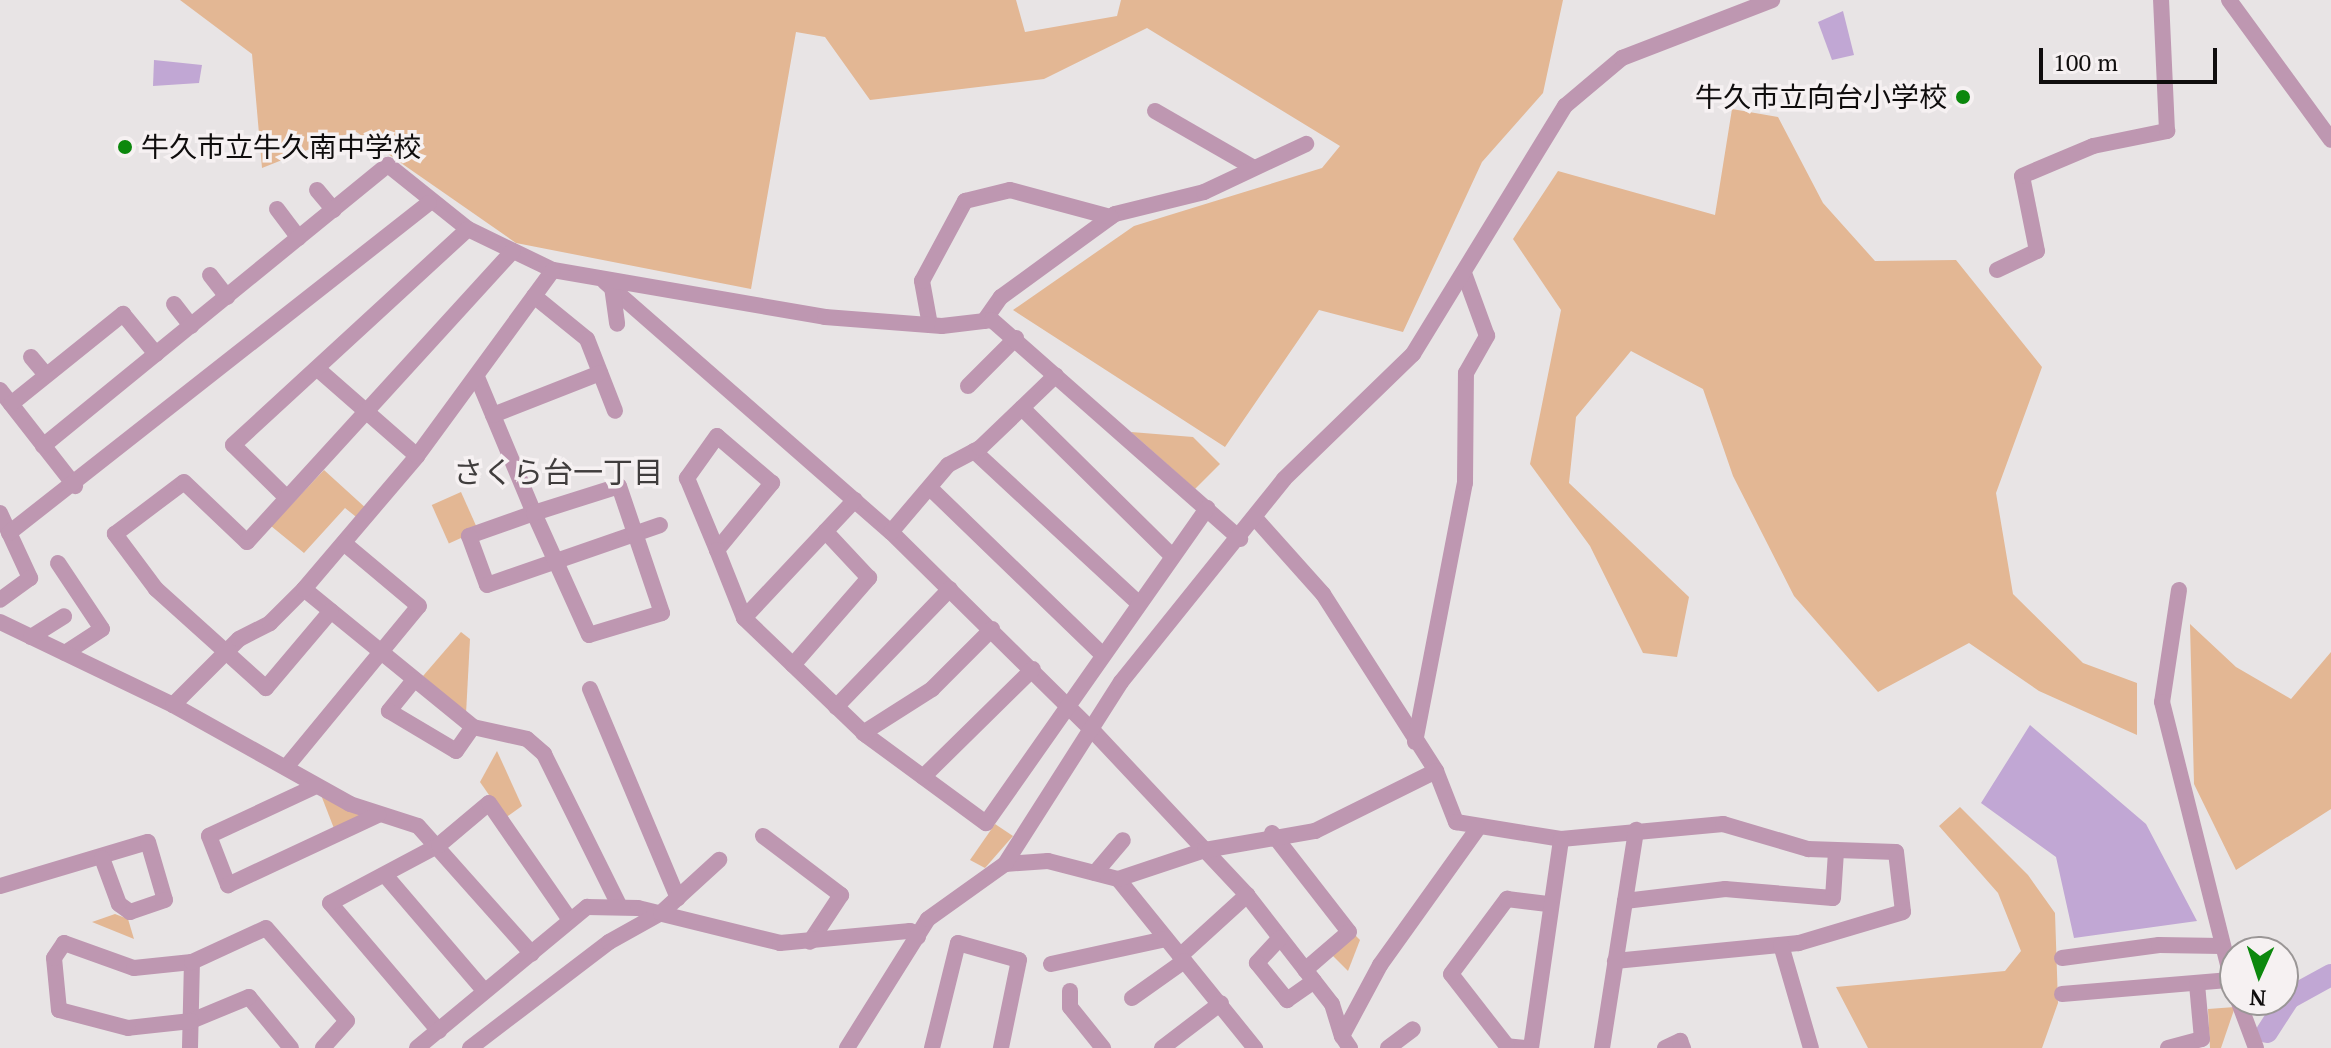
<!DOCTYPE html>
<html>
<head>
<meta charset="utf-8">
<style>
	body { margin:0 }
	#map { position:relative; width:2331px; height:1048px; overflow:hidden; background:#e8e4e5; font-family:"PT Serif","Noto Sans JP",serif }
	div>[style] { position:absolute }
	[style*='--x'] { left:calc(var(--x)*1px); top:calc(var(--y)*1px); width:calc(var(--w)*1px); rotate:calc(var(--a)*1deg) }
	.green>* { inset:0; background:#e3b794; transform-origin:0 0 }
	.water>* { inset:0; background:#c1a7d4 }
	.river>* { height:22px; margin:-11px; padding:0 11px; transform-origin:11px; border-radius:11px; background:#c1a7d4 }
	.minor>* { height:16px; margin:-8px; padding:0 8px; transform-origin:8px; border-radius:8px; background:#be97b1 }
	.dots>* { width:22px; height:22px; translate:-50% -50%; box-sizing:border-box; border:4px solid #f6f1f2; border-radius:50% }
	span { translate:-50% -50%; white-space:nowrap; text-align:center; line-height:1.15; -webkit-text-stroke:7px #f6f1f2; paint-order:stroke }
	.poi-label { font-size:28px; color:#0f0d0d }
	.right { translate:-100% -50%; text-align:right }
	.left { translate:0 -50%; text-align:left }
	.neighbourhood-label { font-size:30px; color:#403d3d }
	.north { position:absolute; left:2219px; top:936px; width:80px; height:80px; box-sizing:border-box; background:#f6f1f2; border:2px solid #9a9696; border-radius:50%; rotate:183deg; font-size:22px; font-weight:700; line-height:32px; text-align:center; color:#0f0d0d }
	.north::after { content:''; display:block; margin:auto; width:28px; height:36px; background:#0c880d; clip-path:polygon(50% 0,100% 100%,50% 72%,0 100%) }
	.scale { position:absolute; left:2039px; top:48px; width:178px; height:36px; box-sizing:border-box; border:4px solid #0f0d0d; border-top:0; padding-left:10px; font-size:24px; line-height:28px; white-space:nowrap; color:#0f0d0d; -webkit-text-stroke:6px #f6f1f2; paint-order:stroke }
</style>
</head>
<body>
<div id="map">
	<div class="green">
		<div style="clip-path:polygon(180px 0,1016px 0,1025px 32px,1117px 16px,1121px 0,1563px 0,1543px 93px,1482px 162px,1403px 332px,1319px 310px,1225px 447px,1013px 310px,1134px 226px,1322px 168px,1340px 146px,1147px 28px,1044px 79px,870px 100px,825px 37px,796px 32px,751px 289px,516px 243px,355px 131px,262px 168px,252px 54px)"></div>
		<div style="clip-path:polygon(1732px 109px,1778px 117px,1823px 203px,1875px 261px,1956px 260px,2042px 367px,1996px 493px,2013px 594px,2083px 663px,2137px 683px,2137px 735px,2039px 691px,1969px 643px,1878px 692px,1794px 596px,1733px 476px,1703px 389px,1631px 351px,1576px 417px,1569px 483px,1689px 597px,1677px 657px,1643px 653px,1590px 546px,1530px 464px,1561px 310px,1513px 239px,1558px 171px,1715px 215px)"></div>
		<div style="clip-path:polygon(1131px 432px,1193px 437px,1220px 464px,1195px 489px)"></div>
		<div style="clip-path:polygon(324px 470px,368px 510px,360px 520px,345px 508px,304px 553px,271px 526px)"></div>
		<div style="left:461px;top:492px;width:42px;height:32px;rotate:66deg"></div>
		<div style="clip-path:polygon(2190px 624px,2236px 667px,2291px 699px,2331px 652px,2331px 809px,2236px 870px,2194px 784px)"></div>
		<div style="clip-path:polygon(461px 632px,470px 639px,466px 714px,423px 676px)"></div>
		<div style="clip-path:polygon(497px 751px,522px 806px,505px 818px,480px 782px)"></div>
		<div style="clip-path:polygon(321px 795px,361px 813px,362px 819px,335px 831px)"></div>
		<div style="clip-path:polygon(1960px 807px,2028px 875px,2055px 913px,2058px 1003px,2042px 1048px,1868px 1048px,1836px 987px,2005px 971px,2021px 951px,1998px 893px,1939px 826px)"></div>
		<div style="clip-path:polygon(995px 824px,1013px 836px,985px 868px,970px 860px)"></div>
		<div style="clip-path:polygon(115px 914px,128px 919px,134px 939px,92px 922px)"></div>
		<div style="clip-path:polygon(1355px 935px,1360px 940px,1348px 971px,1331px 954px)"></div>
		<div style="clip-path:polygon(2235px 1007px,2221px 1048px,2210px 1048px,2208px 1009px)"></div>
	</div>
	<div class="water">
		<div style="clip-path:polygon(1843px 11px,1854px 55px,1832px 60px,1818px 22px)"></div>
		<div style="clip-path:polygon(154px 60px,202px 65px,199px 83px,153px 86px)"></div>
		<div style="clip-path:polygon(2030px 725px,2146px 824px,2197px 921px,2074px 938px,2056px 857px,1981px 803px)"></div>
	</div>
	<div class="river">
		<div style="--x:2267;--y:1032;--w:40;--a:-57.1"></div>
		<div style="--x:2289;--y:998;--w:48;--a:-28.7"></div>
	</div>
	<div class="minor">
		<div style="--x:2229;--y:0;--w:173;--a:53.9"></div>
		<div style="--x:1155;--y:111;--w:114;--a:29.9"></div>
		<div style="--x:317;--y:190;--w:26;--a:50"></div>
		<div style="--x:277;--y:209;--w:36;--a:53"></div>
		<div style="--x:1997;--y:270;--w:44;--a:-25.4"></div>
		<div style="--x:2037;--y:251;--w:76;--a:-101.3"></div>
		<div style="--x:2022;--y:176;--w:77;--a:-22.9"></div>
		<div style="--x:2093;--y:146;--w:76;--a:-11.5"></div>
		<div style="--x:2167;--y:131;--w:131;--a:-92.6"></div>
		<div style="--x:210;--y:275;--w:28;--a:52"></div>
		<div style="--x:605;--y:282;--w:380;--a:41.2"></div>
		<div style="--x:891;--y:532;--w:285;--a:44.6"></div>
		<div style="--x:1094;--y:732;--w:224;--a:46.8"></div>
		<div style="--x:1247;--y:895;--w:138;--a:52.1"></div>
		<div style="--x:1332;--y:1004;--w:34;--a:73"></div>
		<div style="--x:612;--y:287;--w:37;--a:82"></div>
		<div style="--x:534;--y:296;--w:68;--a:39.1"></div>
		<div style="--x:587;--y:339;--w:77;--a:68.7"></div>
		<div style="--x:174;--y:304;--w:28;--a:52"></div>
		<div style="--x:984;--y:321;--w:29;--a:-55"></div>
		<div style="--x:1001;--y:297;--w:141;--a:-36.1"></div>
		<div style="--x:1115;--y:214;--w:92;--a:-13.9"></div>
		<div style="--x:1204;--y:192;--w:113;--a:-25.2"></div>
		<div style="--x:930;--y:325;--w:45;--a:-100.3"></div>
		<div style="--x:922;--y:281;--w:91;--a:-61.7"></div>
		<div style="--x:965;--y:201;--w:46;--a:-13.7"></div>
		<div style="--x:1010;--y:190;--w:104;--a:15.1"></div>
		<div style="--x:31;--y:357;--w:23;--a:50"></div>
		<div style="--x:320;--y:371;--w:129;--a:41.2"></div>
		<div style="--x:477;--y:377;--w:147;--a:67.3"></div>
		<div style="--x:534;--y:513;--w:69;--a:160.5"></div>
		<div style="--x:469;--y:536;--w:52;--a:69.8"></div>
		<div style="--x:487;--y:585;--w:183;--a:-19.1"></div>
		<div style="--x:968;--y:386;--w:68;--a:-45"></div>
		<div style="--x:0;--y:390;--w:122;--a:52"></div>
		<div style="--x:11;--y:404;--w:144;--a:-38.8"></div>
		<div style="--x:123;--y:314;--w:52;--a:50.5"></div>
		<div style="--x:1022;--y:408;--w:211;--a:44.6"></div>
		<div style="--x:493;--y:415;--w:115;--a:-21.4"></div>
		<div style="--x:43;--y:446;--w:445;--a:-39.2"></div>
		<div style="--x:388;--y:165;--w:102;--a:38.7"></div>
		<div style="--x:468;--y:229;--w:94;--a:25.8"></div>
		<div style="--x:553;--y:270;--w:276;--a:9.8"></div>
		<div style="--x:825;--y:317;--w:117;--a:4.4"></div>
		<div style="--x:942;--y:326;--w:50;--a:-6.8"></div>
		<div style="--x:992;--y:320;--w:331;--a:41.4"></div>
		<div style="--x:974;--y:451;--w:224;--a:42.8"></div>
		<div style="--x:619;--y:486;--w:134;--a:71.3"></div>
		<div style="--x:662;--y:613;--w:76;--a:163.2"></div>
		<div style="--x:589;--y:635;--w:134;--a:-114.3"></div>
		<div style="--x:534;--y:513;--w:89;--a:-17.6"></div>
		<div style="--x:931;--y:489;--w:236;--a:44"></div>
		<div style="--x:286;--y:497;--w:74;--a:-135.5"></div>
		<div style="--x:233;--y:445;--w:319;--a:-42.6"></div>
		<div style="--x:0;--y:513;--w:72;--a:65.2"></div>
		<div style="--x:30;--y:578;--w:37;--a:144"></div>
		<div style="--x:1256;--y:519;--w:101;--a:48.2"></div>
		<div style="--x:1323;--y:594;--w:210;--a:57.4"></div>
		<div style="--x:1436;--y:771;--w:55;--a:68.6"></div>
		<div style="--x:1456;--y:822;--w:106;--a:9.2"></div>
		<div style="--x:1561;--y:839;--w:163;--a:-5.3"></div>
		<div style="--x:1723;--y:824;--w:89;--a:16.4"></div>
		<div style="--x:1808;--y:849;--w:88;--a:2"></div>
		<div style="--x:1896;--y:852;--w:60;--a:83.3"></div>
		<div style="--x:1903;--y:912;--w:109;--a:163.4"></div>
		<div style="--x:1799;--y:943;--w:185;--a:174.4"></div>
		<div style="--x:891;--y:532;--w:88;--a:-49.6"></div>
		<div style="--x:948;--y:465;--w:36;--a:-28"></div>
		<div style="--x:980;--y:448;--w:105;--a:-43.8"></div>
		<div style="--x:9;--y:533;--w:534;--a:-38.16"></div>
		<div style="--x:717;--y:550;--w:87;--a:-50.6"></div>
		<div style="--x:772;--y:483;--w:72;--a:-139.5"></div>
		<div style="--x:717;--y:436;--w:52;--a:125.5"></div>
		<div style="--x:687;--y:478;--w:78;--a:67.4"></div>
		<div style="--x:717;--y:550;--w:73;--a:68.3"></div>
		<div style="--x:744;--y:618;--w:169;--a:43.8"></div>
		<div style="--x:866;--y:735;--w:149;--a:36.3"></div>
		<div style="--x:986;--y:823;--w:385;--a:-54.9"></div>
		<div style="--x:58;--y:563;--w:79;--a:56.3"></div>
		<div style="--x:102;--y:629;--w:44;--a:147"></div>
		<div style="--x:304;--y:589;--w:218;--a:39.2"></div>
		<div style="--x:473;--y:727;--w:55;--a:12.5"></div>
		<div style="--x:527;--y:739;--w:23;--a:41"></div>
		<div style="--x:544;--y:754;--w:169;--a:63.6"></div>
		<div style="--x:2179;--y:590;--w:113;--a:98.6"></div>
		<div style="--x:2162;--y:702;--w:300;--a:75.9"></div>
		<div style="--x:331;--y:611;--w:101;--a:130.2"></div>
		<div style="--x:266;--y:688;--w:148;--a:-138"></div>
		<div style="--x:156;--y:589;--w:69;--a:-126.7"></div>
		<div style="--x:115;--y:534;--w:86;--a:-37"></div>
		<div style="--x:184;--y:482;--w:87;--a:43.6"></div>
		<div style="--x:247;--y:542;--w:394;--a:-47.6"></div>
		<div style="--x:744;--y:618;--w:162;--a:-46.8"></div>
		<div style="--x:0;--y:622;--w:192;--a:25.6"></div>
		<div style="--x:173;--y:705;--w:203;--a:29.2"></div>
		<div style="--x:350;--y:804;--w:71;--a:17.9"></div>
		<div style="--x:418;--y:826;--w:171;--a:48.3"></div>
		<div style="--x:31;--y:637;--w:39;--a:-32"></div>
		<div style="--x:793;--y:665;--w:116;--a:-48.9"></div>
		<div style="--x:869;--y:578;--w:64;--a:-133.1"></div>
		<div style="--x:414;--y:680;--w:40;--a:129"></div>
		<div style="--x:389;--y:711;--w:78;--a:30.8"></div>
		<div style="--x:456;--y:751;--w:29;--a:-55"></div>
		<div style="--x:590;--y:689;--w:227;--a:67.2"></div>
		<div style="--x:173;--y:705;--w:93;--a:-45"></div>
		<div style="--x:239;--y:639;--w:35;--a:-27"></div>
		<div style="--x:270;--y:623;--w:48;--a:-45"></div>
		<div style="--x:304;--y:589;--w:175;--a:-49.6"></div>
		<div style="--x:417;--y:456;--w:230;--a:-53.8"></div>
		<div style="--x:836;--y:707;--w:164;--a:-46"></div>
		<div style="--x:863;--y:733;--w:82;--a:-32.5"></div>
		<div style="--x:932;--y:689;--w:85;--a:-45"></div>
		<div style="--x:1415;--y:742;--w:264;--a:-79.1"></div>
		<div style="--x:1465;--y:483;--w:110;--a:-89.5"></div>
		<div style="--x:1466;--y:373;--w:43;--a:-60.4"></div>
		<div style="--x:1487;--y:336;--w:67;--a:-110.1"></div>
		<div style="--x:287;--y:766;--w:207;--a:-50.5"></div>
		<div style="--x:419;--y:606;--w:98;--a:-140"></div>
		<div style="--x:923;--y:777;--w:154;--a:-44.5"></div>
		<div style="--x:316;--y:786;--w:118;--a:155"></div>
		<div style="--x:209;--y:836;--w:53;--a:68.8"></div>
		<div style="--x:228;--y:885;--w:166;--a:-25"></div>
		<div style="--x:1272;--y:833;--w:125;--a:52.1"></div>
		<div style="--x:1349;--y:932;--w:58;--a:139.2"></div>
		<div style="--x:763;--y:836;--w:98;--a:37.1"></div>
		<div style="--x:841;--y:895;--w:56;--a:123.4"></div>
		<div style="--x:1005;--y:864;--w:43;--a:-4"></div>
		<div style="--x:1048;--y:861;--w:72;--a:14.4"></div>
		<div style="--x:1118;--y:879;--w:218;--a:51"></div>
		<div style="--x:1095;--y:873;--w:43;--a:-49.7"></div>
		<div style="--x:385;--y:875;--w:149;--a:49.4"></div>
		<div style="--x:1118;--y:879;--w:92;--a:-18.4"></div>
		<div style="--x:1205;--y:850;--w:112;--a:-9.8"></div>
		<div style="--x:1315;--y:831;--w:135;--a:-26.4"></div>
		<div style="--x:0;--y:886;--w:154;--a:-16.6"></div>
		<div style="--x:148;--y:842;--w:60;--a:73.7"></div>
		<div style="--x:165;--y:900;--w:37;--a:161"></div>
		<div style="--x:130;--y:912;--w:14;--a:-144"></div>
		<div style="--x:119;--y:904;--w:49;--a:-110.3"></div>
		<div style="--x:1625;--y:901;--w:101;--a:-6.8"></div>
		<div style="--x:1725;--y:889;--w:108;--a:4.8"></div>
		<div style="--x:1833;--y:898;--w:47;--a:-86.3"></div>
		<div style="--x:1280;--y:938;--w:34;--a:133"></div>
		<div style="--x:1257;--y:963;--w:48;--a:51"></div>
		<div style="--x:1287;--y:1000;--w:33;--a:-35"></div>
		<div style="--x:1781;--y:945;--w:107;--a:73.8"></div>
		<div style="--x:1180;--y:956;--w:91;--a:-42.3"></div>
		<div style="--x:2062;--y:958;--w:98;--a:-7.6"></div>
		<div style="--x:2159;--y:945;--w:62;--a:0.9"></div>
		<div style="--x:1051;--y:964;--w:118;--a:-12.3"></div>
		<div style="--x:1070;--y:991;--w:16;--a:90"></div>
		<div style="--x:1070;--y:1007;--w:53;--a:51.2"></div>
		<div style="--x:2062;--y:994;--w:169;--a:-4.8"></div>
		<div style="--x:1132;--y:998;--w:64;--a:-35.4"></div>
		<div style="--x:2238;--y:1000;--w:51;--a:69.4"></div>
		<div style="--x:439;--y:1031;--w:168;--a:-130.4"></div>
		<div style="--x:330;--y:903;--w:123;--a:-28"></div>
		<div style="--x:439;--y:845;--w:65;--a:-40"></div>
		<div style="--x:489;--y:803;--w:142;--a:55.3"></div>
		<div style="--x:190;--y:1048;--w:86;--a:-88.7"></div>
		<div style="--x:291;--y:1048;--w:66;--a:-129.5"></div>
		<div style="--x:249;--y:997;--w:63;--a:157.5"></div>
		<div style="--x:191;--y:1021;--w:63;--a:173.7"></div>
		<div style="--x:128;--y:1028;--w:71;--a:-165.4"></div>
		<div style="--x:59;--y:1010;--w:52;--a:-95.5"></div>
		<div style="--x:54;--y:958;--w:18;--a:-56"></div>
		<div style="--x:64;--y:943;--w:74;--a:19.7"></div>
		<div style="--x:134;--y:968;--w:58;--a:-5.9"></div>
		<div style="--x:192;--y:962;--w:81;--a:-24.7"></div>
		<div style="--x:266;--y:928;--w:123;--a:48.9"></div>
		<div style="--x:347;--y:1021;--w:36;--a:132"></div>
		<div style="--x:417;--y:1048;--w:221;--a:-39.7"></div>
		<div style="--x:587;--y:907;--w:51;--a:1.1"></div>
		<div style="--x:638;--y:908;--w:146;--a:13.8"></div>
		<div style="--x:780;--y:943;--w:131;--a:-5.3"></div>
		<div style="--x:910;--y:931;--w:10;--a:37"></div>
		<div style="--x:470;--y:1048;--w:175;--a:-37.3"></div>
		<div style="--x:609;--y:942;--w:60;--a:-29.1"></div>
		<div style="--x:661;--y:913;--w:79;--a:-42.4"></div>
		<div style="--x:847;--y:1048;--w:152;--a:-57.9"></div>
		<div style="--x:928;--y:919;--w:95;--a:-35.5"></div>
		<div style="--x:1005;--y:864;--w:216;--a:-57.5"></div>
		<div style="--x:1121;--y:682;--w:260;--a:-51.2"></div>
		<div style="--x:1284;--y:479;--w:180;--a:-44.1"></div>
		<div style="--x:1413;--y:354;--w:291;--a:-58.5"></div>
		<div style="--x:1565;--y:106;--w:75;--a:-40.1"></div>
		<div style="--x:1622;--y:58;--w:161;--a:-21.1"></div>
		<div style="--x:932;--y:1048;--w:108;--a:-76.1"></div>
		<div style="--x:958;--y:943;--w:63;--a:15.6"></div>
		<div style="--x:1019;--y:960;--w:90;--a:101.6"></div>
		<div style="--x:1162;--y:1048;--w:74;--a:-37.3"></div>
		<div style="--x:1350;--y:1048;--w:14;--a:-124"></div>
		<div style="--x:1342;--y:1036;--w:81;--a:-61.8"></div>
		<div style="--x:1380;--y:965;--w:168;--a:-54.4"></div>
		<div style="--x:1388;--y:1048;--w:31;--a:-37"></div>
		<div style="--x:1525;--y:1048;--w:18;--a:-174"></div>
		<div style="--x:1507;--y:1046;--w:91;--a:-127.9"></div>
		<div style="--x:1451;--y:974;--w:94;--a:-53.3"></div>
		<div style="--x:1507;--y:899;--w:41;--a:7"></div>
		<div style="--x:1531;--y:1048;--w:211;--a:-81.8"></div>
		<div style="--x:1602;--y:1048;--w:221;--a:-81.1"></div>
		<div style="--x:1665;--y:1048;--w:17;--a:-25"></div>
		<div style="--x:1680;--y:1041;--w:8;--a:67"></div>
		<div style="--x:2168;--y:1048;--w:35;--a:-15"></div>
		<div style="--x:2202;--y:1039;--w:55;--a:-95.2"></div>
	</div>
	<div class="dots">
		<div style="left:1963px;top:97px;background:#0c880d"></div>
		<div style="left:125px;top:147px;background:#0c880d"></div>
	</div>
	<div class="poi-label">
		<span class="right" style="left:1947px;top:97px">牛久市立向台小学校</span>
		<span class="left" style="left:141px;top:147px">牛久市立牛久南中学校</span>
	</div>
	<div class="neighbourhood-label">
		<span style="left:558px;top:472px">さくら台一丁目</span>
	</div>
	<div class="north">N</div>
	<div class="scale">100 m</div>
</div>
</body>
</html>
